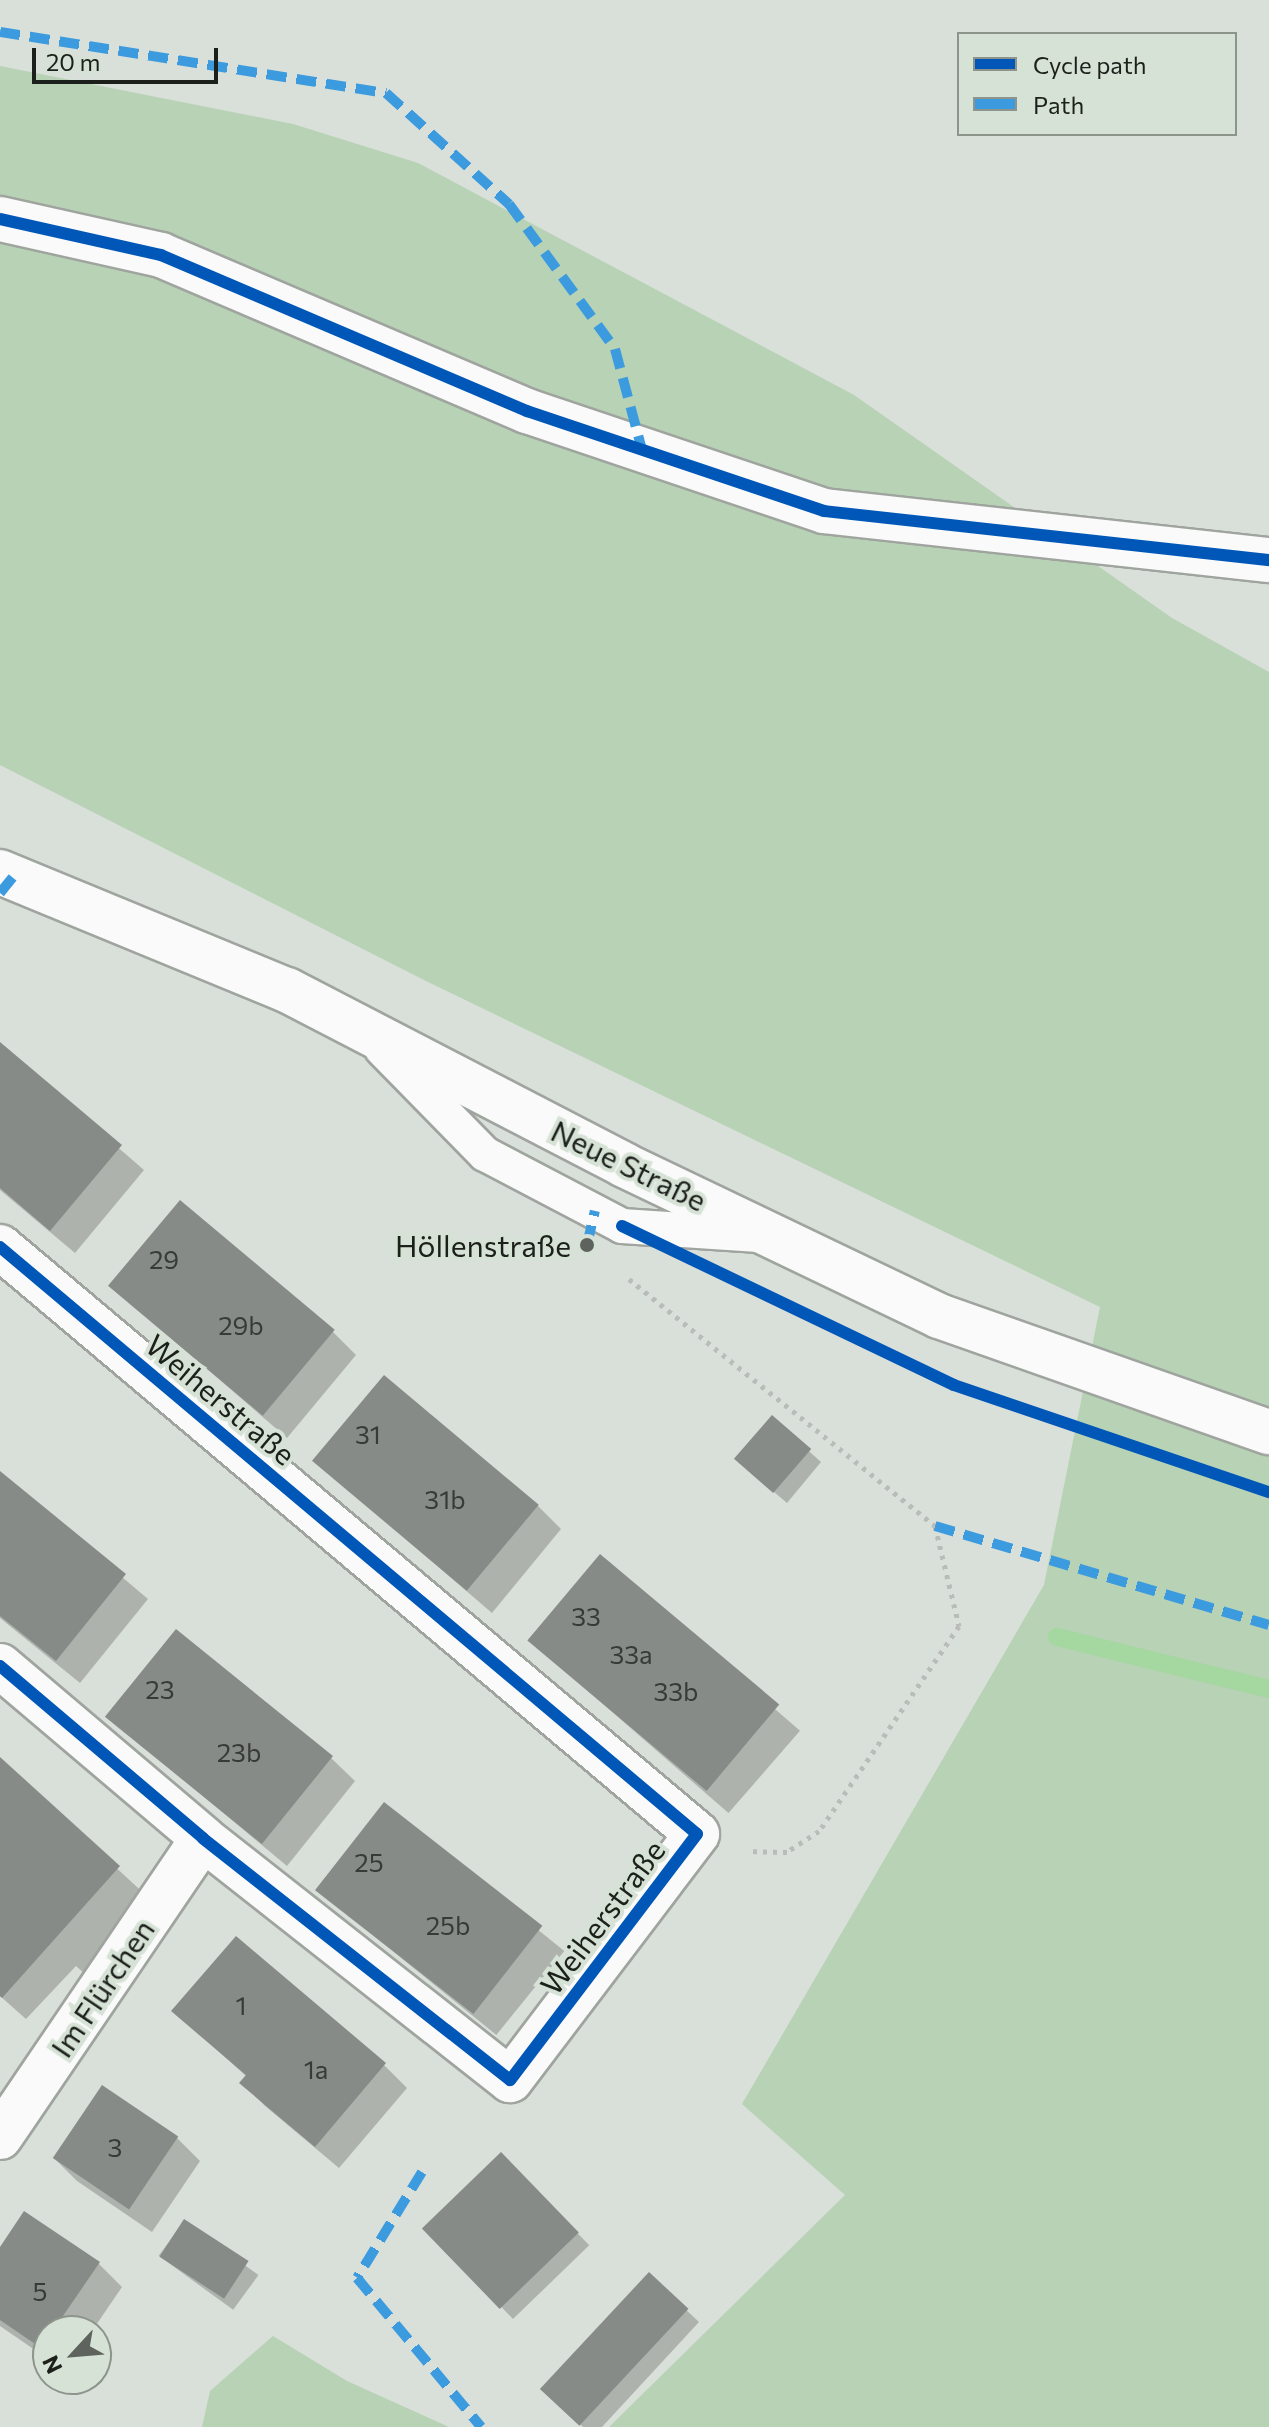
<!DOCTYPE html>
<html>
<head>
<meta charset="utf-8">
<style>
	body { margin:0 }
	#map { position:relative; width:1269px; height:2427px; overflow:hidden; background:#d9dfd9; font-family:Commissioner,sans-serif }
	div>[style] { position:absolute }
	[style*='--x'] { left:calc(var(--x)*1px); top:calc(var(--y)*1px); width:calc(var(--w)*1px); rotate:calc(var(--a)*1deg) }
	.green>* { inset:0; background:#b7d2b4 }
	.shadow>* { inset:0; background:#0003; transform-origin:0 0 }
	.stream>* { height:18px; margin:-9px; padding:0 9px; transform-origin:9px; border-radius:9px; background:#a5d7a1 }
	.building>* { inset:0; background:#878b87; transform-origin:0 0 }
	.path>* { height:5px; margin-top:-2.5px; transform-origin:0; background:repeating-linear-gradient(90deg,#babcb9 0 4px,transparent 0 10px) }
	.roads { filter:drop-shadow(2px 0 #9fa49f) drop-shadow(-2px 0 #9fa49f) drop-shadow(0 2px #9fa49f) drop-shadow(0 -2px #9fa49f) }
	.service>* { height:34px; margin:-17px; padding:0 17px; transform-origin:17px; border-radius:17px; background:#f9faf9 }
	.minor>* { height:44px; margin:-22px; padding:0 22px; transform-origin:22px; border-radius:22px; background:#f9faf9 }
	.secondary>* { height:44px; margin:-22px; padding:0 22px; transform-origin:22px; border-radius:22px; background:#f9faf9 }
	.quiet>* { height:10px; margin-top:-5px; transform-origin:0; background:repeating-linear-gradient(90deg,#3c9bdf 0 20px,transparent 0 30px) }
	.cycleway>* { height:12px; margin:-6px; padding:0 6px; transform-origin:6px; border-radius:6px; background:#0057b8 }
	.dots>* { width:22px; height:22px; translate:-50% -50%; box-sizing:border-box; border:4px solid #d7e2d6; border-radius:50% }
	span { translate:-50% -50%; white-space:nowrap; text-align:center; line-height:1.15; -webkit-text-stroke:8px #d7e2d6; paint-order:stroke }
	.number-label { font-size:26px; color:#373b36 }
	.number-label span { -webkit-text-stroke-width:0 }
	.street-label { font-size:30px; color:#1c201b }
	.poi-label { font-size:30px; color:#1c201b }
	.right { translate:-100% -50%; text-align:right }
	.legend { position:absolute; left:957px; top:32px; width:280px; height:104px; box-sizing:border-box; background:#d7e2d6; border:2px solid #8c948b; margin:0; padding:10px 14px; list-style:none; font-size:24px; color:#1c201b }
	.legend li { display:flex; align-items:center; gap:16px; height:40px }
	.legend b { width:40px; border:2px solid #8c948b }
	.north { position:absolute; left:32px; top:2315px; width:80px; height:80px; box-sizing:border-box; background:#d7e2d6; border:2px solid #8c948b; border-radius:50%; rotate:244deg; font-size:22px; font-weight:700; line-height:32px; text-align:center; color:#1c201b }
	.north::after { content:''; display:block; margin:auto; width:28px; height:36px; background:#5e635e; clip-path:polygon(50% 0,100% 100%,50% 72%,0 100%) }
	.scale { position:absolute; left:32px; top:48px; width:186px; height:36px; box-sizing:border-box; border:4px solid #1c201b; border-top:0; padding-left:10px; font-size:24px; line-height:28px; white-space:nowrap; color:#1c201b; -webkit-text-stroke:6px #d7e2d6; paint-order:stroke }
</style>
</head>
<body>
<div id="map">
	<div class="green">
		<div style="clip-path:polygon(0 66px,293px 124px,418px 163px,854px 395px,1172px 618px,1269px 672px,1269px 2427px,609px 2427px,845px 2195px,742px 2104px,1044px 1585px,1100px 1307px,426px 981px,0 765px)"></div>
		<div style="clip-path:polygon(273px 2336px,347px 2381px,449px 2427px,202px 2427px,210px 2391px)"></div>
	</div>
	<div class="shadow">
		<div style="clip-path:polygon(0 1045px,144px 1170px,75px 1253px,0 1190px)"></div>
		<div style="clip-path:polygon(111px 1286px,333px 1332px,356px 1355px,287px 1438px)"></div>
		<div style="clip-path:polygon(772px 1418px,821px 1462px,787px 1503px,748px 1470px)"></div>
		<div style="clip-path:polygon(315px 1461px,538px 1506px,561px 1529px,492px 1613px)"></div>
		<div style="clip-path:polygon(0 1474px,148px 1599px,80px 1683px,0 1618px)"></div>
		<div style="left:600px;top:1557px;width:265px;height:109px;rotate:41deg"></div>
		<div style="clip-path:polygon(108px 1717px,331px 1758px,355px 1781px,287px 1866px)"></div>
		<div style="clip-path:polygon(0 1760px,151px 1900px,86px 1975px,76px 1966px,26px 2019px,0 1996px)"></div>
		<div style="left:384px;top:1805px;width:232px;height:108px;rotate:39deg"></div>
		<div style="clip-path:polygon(174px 2011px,384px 2065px,407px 2088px,339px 2168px,265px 2106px,242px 2082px,247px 2077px)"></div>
		<div style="clip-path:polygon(103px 2088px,177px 2138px,200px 2161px,152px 2232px,77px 2181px,54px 2158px)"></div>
		<div style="left:501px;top:2154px;width:127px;height:106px;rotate:46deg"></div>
		<div style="clip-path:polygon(25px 2214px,99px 2264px,122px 2287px,92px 2331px,48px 2331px,48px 2359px,0 2326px,0 2250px)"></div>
		<div style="left:184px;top:2221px;width:92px;height:43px;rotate:36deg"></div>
		<div style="clip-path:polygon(649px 2275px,699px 2322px,602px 2427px,583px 2427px,543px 2389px)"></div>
	</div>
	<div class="stream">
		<div style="--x:1057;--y:1637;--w:218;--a:13.8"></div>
	</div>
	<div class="building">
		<div style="clip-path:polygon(0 1042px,122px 1145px,50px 1231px,0 1188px)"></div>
		<div style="left:180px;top:1200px;width:202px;height:112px;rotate:40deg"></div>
		<div style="left:384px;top:1375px;width:202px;height:112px;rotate:40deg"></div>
		<div style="left:772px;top:1415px;width:52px;height:58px;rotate:41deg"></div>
		<div style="clip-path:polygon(0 1471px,126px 1574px,56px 1661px,0 1616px)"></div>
		<div style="left:600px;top:1554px;width:234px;height:113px;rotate:40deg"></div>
		<div style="left:176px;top:1629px;width:202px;height:113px;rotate:39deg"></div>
		<div style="clip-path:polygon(0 1757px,120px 1866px,2px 1998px,0 1996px)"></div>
		<div style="left:384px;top:1802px;width:201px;height:112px;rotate:38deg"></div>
		<div style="clip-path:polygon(236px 1936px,386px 2063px,315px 2147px,239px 2083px,246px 2075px,171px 2011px)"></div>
		<div style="left:102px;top:2085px;width:92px;height:88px;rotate:34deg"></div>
		<div style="left:501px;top:2152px;width:112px;height:110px;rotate:46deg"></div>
		<div style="clip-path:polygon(24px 2211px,100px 2262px,41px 2348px,0 2320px,0 2247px)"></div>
		<div style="left:184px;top:2219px;width:77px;height:45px;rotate:33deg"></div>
		<div style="left:649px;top:2272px;width:54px;height:160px;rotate:43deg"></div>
	</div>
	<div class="path">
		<div style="--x:629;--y:1279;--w:393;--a:38.9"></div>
		<div style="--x:935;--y:1526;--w:103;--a:76.5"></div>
		<div style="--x:959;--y:1626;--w:248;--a:124.3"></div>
		<div style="--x:819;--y:1831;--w:38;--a:147"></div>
		<div style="--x:787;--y:1852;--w:40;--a:-178.6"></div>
	</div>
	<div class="roads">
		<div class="service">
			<div style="--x:382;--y:1049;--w:147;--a:45.6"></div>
			<div style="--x:485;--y:1154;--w:155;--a:27.7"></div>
			<div style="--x:622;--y:1226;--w:137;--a:3.8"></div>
		</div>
		<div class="minor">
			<div style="--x:0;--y:219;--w:165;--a:12.6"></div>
			<div style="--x:161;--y:255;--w:398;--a:23.1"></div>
			<div style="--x:527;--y:411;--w:313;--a:18.6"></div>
			<div style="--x:824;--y:511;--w:448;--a:6.3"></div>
			<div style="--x:0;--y:1247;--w:911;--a:40.1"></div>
			<div style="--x:697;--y:1834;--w:309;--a:127.2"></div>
			<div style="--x:510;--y:2080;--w:391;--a:-141.8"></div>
			<div style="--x:203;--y:1838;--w:266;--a:-139.7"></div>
			<div style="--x:0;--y:2137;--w:361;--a:-55.8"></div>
		</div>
		<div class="secondary">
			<div style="--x:0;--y:872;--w:310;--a:22.4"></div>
			<div style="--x:287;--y:990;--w:380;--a:27.4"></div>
			<div style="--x:624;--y:1165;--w:349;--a:25.6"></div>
			<div style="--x:939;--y:1316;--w:350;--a:19.4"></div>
		</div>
	</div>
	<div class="quiet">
		<div style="--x:0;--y:32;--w:391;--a:9"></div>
		<div style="--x:386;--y:93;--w:166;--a:42.1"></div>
		<div style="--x:509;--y:204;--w:180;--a:53.8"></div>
		<div style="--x:615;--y:349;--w:105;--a:75"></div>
		<div style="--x:0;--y:893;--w:22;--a:-51"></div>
		<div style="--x:587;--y:1245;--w:35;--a:-77"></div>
		<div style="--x:935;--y:1526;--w:348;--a:16.5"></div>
		<div style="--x:422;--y:2172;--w:124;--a:121.5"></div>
		<div style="--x:357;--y:2278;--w:194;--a:50.2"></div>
	</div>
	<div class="cycleway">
		<div style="--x:0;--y:219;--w:165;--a:12.6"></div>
		<div style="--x:161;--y:255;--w:398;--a:23.1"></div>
		<div style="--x:527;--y:411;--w:313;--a:18.6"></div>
		<div style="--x:824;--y:511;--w:448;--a:6.3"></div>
		<div style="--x:622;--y:1226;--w:368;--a:25.6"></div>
		<div style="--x:954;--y:1385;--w:333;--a:18.8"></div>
		<div style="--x:0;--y:1247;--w:911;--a:40.1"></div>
		<div style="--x:697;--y:1834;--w:309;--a:127.2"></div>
		<div style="--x:510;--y:2080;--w:391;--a:-141.8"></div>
		<div style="--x:203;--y:1838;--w:266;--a:-139.7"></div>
	</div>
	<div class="dots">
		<div style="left:587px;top:1245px;background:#5e635e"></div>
	</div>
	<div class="number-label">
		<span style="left:164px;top:1259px">29</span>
		<span style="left:241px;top:1325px">29b</span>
		<span style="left:368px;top:1434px">31</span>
		<span style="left:445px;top:1499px">31b</span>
		<span style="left:586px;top:1616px">33</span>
		<span style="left:631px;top:1654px">33a</span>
		<span style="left:160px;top:1689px">23</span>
		<span style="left:676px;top:1691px">33b</span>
		<span style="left:239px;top:1752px">23b</span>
		<span style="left:369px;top:1862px">25</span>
		<span style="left:448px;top:1925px">25b</span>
		<span style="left:241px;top:2005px">1</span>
		<span style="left:316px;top:2069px">1a</span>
		<span style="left:115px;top:2147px">3</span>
		<span style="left:40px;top:2291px">5</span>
	</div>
	<div class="street-label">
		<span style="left:629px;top:1165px;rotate:26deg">Neue Straße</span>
		<span style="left:221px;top:1399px;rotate:40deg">Weiherstraße</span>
		<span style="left:602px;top:1917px;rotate:-53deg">Weiherstraße</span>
		<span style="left:102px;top:1988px;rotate:-56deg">Im Flürchen</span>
	</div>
	<div class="poi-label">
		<span class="right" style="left:571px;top:1245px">Höllenstraße</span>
	</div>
	<ul class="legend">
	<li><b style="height:10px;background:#0057b8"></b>Cycle path</li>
	<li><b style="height:10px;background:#3c9bdf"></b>Path</li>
	</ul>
	<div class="north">N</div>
	<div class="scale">20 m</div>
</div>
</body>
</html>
